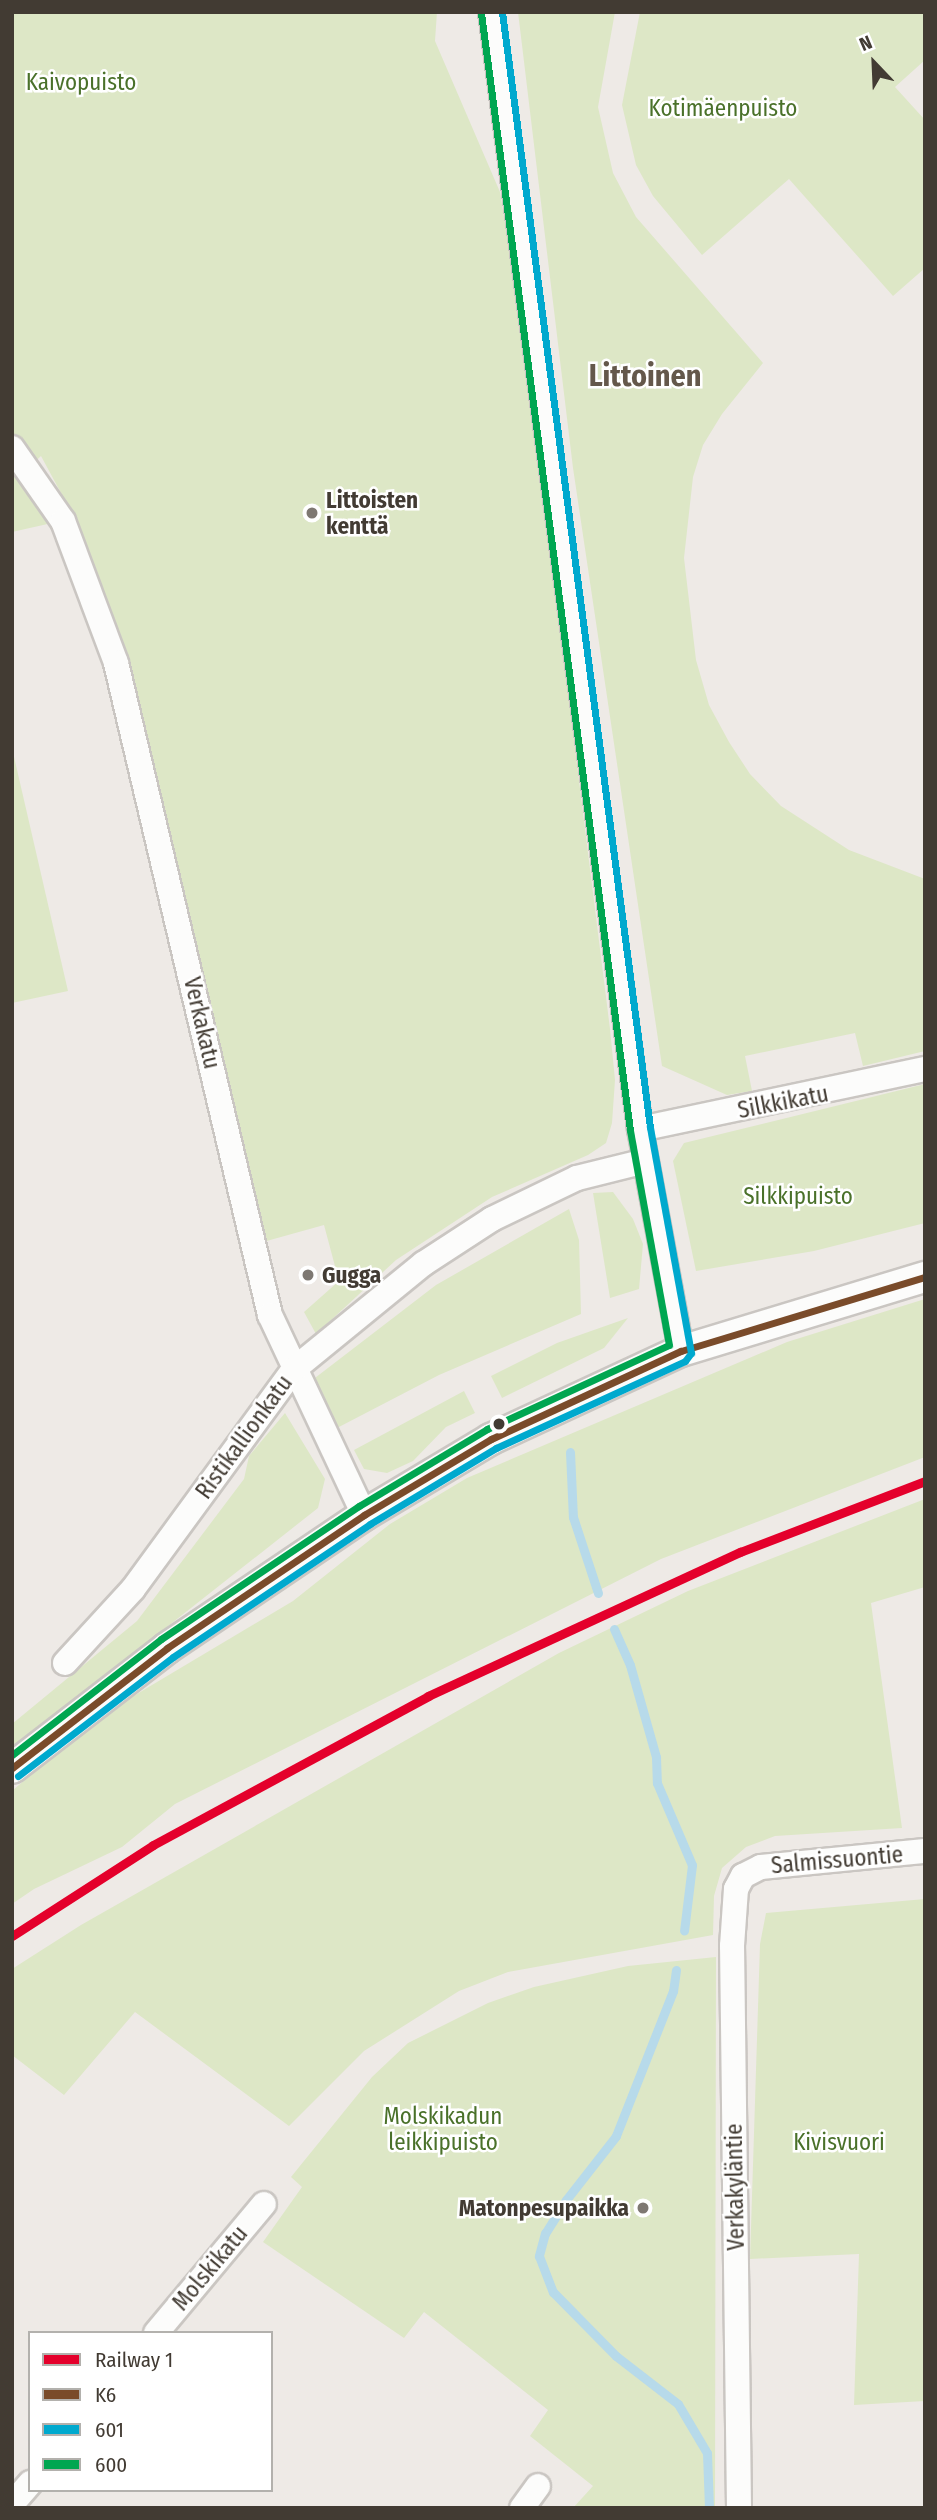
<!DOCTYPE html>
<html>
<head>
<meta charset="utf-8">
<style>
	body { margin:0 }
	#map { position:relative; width:937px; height:2520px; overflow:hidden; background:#eeeae6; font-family:"Fira Sans Condensed",sans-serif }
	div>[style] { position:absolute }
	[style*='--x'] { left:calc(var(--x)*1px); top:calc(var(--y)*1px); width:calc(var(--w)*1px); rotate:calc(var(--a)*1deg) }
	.green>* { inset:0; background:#dde7c6 }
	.stream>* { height:9px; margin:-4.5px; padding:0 4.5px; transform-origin:4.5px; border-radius:4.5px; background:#b7daea }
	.roads { filter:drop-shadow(2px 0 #cac6c2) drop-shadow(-2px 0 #cac6c2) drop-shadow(0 2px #cac6c2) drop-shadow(0 -2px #cac6c2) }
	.minor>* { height:24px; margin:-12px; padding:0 12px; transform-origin:12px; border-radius:12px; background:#fcfcfb }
	.tertiary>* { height:30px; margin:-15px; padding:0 15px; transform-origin:15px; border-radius:15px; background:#fcfcfb }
	.bus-1>* { height:7px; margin:-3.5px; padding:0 3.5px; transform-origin:3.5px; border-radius:3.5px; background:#7a4b2a }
	.bus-2>* { height:7px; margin:-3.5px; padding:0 3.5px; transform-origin:3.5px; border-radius:3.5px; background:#00a9ce }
	.bus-3>* { height:7px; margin:-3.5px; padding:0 3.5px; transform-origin:3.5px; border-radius:3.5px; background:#00a651 }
	.rail-1>* { height:9px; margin:-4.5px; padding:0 4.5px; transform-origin:4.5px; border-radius:4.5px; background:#e4002b }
	.dots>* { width:19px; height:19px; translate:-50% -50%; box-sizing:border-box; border:4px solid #fff; border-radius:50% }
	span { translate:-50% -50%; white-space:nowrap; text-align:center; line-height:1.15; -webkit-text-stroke:5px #fff; paint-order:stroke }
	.park-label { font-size:23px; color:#4a712a }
	.poi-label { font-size:23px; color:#423b33; font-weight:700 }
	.left { translate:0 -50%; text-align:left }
	.right { translate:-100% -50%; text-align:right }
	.street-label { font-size:23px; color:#423b33 }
	.district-label { font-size:30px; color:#64584b; font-weight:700 }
	.frame { position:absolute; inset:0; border:14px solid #423b33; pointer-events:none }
	.legend { position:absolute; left:28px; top:2331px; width:245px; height:161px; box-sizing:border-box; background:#fff; border:2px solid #b3b1ad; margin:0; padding:9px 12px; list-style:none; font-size:21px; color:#423b33 }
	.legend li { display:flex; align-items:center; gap:14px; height:35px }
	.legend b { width:35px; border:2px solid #b3b1ad }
	.north { position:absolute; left:839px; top:28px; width:70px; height:70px; -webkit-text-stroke:5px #fff; paint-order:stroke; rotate:337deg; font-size:19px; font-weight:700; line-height:28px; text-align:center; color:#423b33 }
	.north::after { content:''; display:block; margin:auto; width:24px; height:32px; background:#423b33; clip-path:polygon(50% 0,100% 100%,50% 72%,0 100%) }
</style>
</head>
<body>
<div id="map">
	<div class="green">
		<div style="clip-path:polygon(12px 12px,437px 12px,435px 41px,500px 192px,524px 340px,610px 1029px,615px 1080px,612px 1123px,606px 1143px,588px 1155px,492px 1197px,396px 1260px,316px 1334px,304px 1312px,339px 1281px,324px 1225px,263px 1242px,118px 633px,75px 519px,41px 456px,22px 474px,52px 523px,12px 532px)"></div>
		<div style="clip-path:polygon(518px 12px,615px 12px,598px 107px,613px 173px,636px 217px,763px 363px,722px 414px,703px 445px,693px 477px,684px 558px,696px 660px,709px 705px,729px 742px,750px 774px,781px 806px,849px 850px,925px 879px,925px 1051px,863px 1066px,855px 1033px,745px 1056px,752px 1091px,727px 1095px,662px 1066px,573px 468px)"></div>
		<div style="clip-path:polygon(640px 12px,925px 12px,925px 60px,895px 87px,925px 120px,925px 268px,893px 296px,789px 179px,702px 255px,653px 196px,636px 165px,622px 105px)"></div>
		<div style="clip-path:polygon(12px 748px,68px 991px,12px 1003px)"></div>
		<div style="clip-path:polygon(925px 1084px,925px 1223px,814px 1251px,696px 1271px,673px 1161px,684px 1143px)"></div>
		<div style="clip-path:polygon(613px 1192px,633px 1219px,643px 1244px,639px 1289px,610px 1298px,593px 1193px)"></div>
		<div style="clip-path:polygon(569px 1209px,579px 1240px,581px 1314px,439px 1375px,337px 1428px,311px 1381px,436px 1285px)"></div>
		<div style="clip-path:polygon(925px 1299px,925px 1457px,661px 1559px,175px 1804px,122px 1847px,34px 1889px,12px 1904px,12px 1791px,95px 1719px,293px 1601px,390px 1524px,467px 1478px,787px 1342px)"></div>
		<div style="clip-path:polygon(628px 1318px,604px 1348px,502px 1398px,491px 1376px,557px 1343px)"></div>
		<div style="clip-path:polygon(464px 1391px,475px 1413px,446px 1427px,413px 1461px,387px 1473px,364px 1469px,354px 1450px)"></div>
		<div style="clip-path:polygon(285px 1413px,325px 1479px,318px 1508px,12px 1749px,12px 1724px,137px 1621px,244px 1479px,249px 1456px)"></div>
		<div style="clip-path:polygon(925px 1499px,925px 1587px,871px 1603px,902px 1828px,775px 1836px,746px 1847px,722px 1868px,714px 1896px,713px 1935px,508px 1972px,459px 1991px,364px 2051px,289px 2126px,135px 2012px,64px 2095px,12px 2055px,12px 1969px,81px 1925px,559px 1653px,688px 1591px)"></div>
		<div style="clip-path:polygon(925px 1899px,925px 2401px,854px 2405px,859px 2254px,750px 2259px,760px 1944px,766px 1913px)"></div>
		<div style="clip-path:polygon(716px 1957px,715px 2508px,573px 2508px,593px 2486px,530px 2436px,548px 2410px,424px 2312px,404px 2338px,263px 2242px,302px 2187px,291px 2177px,372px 2077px,408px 2043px,488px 2003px,534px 1987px,628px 1966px)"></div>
	</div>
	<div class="stream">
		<div style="--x:570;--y:1452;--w:65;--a:87.4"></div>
		<div style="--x:573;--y:1517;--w:80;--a:71.8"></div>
		<div style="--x:614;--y:1629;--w:39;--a:66"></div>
		<div style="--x:630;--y:1665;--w:96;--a:74.2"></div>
		<div style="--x:656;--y:1757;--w:26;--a:88"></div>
		<div style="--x:657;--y:1783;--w:89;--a:66.9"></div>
		<div style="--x:692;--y:1865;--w:66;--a:96.9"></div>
		<div style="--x:676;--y:1970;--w:21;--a:98"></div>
		<div style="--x:673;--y:1991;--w:156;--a:111.5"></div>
		<div style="--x:616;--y:2136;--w:81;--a:128"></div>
		<div style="--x:566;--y:2200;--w:39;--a:122"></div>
		<div style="--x:545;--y:2233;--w:24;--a:105"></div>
		<div style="--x:539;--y:2256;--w:39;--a:69"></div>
		<div style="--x:553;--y:2292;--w:90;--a:45.5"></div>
		<div style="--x:616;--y:2356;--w:78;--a:37.7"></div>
		<div style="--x:678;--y:2404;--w:57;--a:59.4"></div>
		<div style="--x:707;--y:2453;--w:55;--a:87.9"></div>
	</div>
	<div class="roads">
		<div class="minor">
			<div style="--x:491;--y:12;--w:1127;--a:82.4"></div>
			<div style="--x:640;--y:1129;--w:226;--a:79.5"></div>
			<div style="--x:12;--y:448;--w:89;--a:55.1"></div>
			<div style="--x:63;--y:521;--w:152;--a:69.5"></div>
			<div style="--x:116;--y:663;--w:670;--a:76.71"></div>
			<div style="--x:270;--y:1315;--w:221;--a:64.8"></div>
			<div style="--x:640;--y:1129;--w:291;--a:-11.9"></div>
			<div style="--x:65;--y:1663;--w:100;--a:-47.4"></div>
			<div style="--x:133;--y:1589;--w:271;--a:-53.8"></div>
			<div style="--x:293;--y:1370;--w:168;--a:-39.2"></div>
			<div style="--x:423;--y:1264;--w:82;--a:-33.1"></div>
			<div style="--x:492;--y:1219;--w:94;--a:-25.8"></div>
			<div style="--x:577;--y:1178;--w:70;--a:-14"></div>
			<div style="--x:156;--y:2333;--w:168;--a:-50.1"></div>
			<div style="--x:12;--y:2504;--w:28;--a:-49"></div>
			<div style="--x:522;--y:2508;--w:27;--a:-54"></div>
			<div style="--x:739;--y:2508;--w:562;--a:-90.71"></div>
			<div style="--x:732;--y:1946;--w:57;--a:-86"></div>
			<div style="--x:736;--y:1889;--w:15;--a:-62"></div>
			<div style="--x:743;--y:1876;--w:20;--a:-27"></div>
			<div style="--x:761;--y:1867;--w:165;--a:-5.6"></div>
		</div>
		<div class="tertiary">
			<div style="--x:12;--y:1768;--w:196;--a:-37.7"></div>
			<div style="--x:167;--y:1648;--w:238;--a:-34"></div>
			<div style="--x:364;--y:1515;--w:148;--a:-30.9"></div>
			<div style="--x:491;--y:1439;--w:209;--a:-24.9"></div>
			<div style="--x:681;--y:1351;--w:255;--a:-16.9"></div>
		</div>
	</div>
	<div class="bus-1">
		<div style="--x:12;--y:1768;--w:196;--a:-37.7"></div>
		<div style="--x:167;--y:1648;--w:238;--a:-34"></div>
		<div style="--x:364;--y:1515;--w:148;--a:-30.9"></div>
		<div style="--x:491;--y:1439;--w:209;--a:-24.9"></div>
		<div style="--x:681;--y:1351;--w:255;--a:-16.9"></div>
	</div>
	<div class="bus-2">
		<div style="--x:18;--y:1776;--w:195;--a:-37.5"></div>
		<div style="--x:173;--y:1657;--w:238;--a:-34"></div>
		<div style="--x:370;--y:1524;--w:147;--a:-31.1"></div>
		<div style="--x:496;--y:1448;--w:208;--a:-24.7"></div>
		<div style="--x:685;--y:1361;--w:10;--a:-53"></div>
		<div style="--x:691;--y:1353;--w:230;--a:-100.3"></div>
		<div style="--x:650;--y:1127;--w:1125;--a:-97.56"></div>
	</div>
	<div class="bus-3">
		<div style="--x:12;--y:1755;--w:189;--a:-37.9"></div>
		<div style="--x:161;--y:1639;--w:239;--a:-33.9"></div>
		<div style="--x:359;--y:1506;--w:149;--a:-31"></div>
		<div style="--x:487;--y:1429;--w:200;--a:-24.8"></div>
		<div style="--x:669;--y:1345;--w:219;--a:-100.3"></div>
		<div style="--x:630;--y:1130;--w:1127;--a:-97.6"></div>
	</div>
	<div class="rail-1">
		<div style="--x:12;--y:1936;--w:168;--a:-32.8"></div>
		<div style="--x:153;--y:1845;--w:313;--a:-28.4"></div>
		<div style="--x:428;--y:1696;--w:344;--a:-24.8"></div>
		<div style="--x:740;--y:1552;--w:198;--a:-21"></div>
	</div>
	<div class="dots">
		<div style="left:312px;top:513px;background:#7e7872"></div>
		<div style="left:308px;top:1275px;background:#7e7872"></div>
		<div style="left:499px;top:1424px;background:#423b33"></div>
		<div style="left:643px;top:2208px;background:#7e7872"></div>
	</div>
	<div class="park-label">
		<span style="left:81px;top:82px">Kaivopuisto</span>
		<span style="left:723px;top:108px">Kotimäenpuisto</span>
		<span style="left:798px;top:1196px">Silkkipuisto</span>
		<span style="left:443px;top:2129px">Molskikadun<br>leikkipuisto</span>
		<span style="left:839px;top:2142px">Kivisvuori</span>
	</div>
	<div class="poi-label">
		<span class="left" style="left:326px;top:513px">Littoisten<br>kenttä</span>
		<span class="left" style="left:322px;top:1275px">Gugga</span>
		<span class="right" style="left:629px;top:2208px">Matonpesupaikka</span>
	</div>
	<div class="street-label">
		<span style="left:202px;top:1023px;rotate:77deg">Verkakatu</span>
		<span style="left:783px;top:1102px;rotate:-11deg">Silkkikatu</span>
		<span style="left:244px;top:1437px;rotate:-54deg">Ristikallionkatu</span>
		<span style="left:837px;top:1860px;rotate:-5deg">Salmissuontie</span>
		<span style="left:735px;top:2187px;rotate:-91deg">Verkakyläntie</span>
		<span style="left:210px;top:2268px;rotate:-50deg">Molskikatu</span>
	</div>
	<div class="district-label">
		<span style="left:645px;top:376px">Littoinen</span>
	</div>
	<div class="frame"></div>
	<ul class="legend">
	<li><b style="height:9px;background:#e4002b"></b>Railway 1</li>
	<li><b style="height:9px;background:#7a4b2a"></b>K6</li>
	<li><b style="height:9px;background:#00a9ce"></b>601</li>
	<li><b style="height:9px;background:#00a651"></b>600</li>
	</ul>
	<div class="north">N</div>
</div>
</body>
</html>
